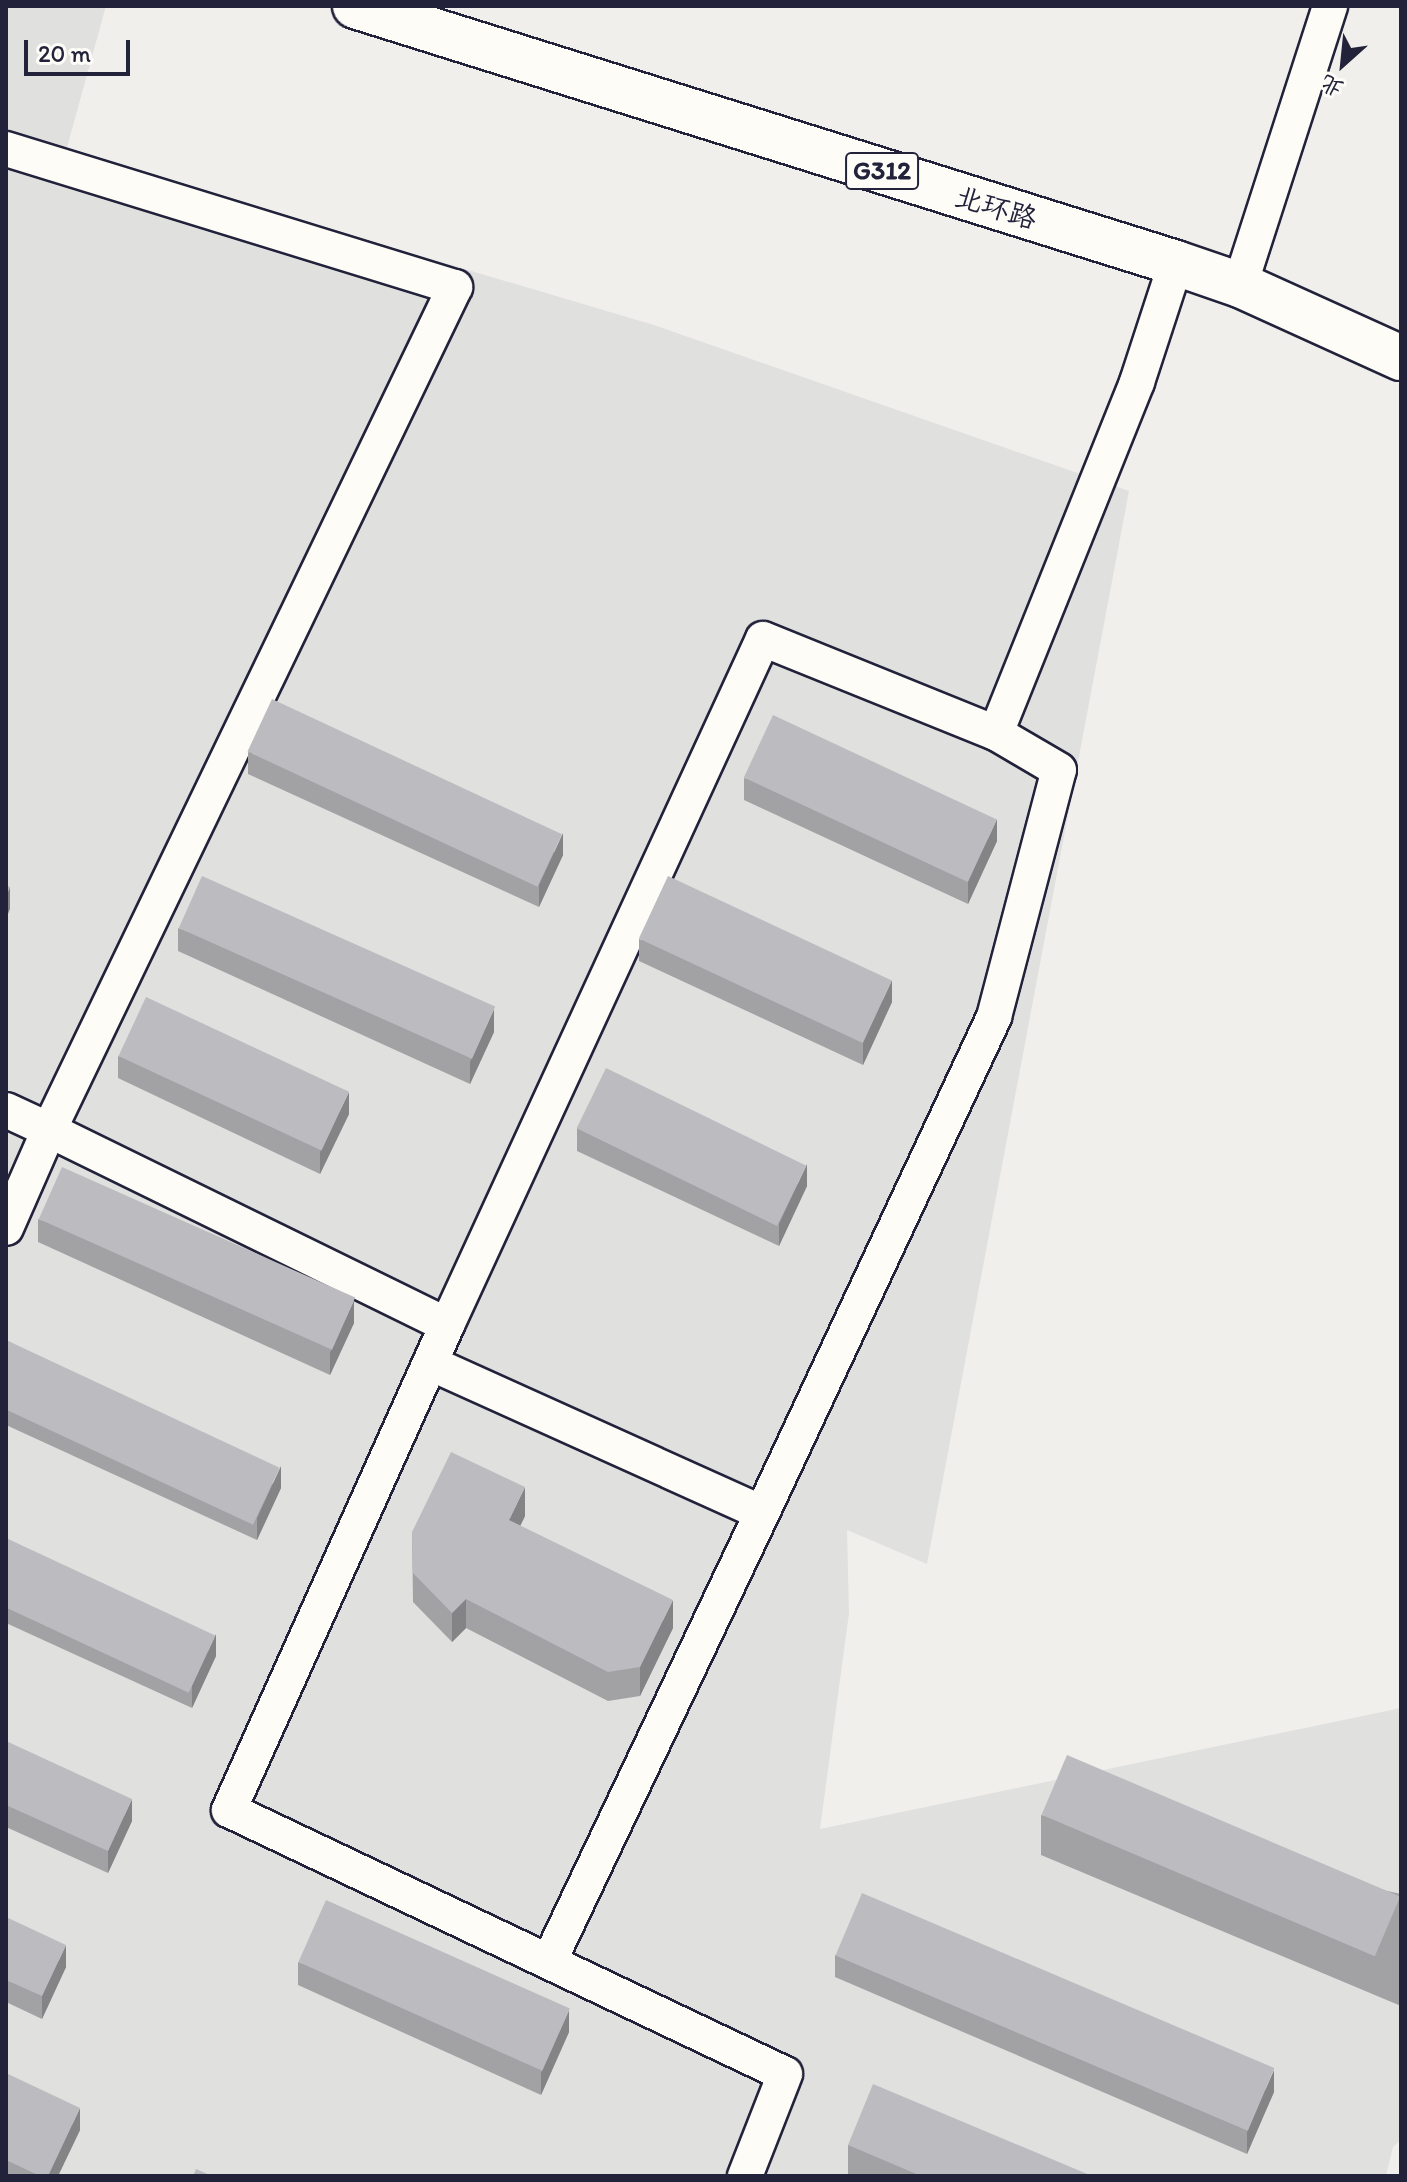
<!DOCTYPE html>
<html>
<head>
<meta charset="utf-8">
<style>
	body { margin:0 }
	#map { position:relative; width:1407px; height:2182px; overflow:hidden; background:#f0efec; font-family:Itim,"LXGW WenKai TC",sans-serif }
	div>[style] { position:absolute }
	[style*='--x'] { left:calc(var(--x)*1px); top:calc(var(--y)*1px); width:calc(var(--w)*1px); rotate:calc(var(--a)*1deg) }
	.built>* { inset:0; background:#e0e0df }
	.roads { filter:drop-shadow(2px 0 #22223b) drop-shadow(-2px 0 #22223b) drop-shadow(0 2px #22223b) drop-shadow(0 -2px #22223b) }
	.minor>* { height:34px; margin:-17px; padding:0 17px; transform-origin:17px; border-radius:17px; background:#fdfcf7 }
	.major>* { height:44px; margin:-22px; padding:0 22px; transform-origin:22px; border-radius:22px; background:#fdfcf7 }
	.wall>* { inset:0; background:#a2a2a5 }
	.shaded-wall>* { inset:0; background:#848486 }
	.building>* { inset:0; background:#bcbcc0; transform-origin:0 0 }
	span { translate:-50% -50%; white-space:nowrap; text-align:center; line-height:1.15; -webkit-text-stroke:6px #fdfcf7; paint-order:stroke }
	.shield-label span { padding:2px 6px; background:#fdfcf7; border:2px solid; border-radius:6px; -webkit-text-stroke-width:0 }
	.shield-label { font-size:26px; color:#22223b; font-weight:700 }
	.street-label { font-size:28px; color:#22223b }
	.frame { position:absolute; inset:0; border:8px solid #22223b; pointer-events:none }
	.north { position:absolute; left:1303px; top:24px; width:80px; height:80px; -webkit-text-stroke:6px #fdfcf7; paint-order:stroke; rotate:207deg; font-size:22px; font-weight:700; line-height:32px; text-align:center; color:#22223b }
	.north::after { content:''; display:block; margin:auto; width:28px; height:36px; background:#22223b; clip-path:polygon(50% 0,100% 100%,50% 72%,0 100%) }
	.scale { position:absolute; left:24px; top:40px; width:106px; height:36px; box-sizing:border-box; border:4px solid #22223b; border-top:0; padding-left:10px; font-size:24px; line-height:28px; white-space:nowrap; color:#22223b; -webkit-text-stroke:6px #fdfcf7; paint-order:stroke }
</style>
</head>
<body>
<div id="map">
	<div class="built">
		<div style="clip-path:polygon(6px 6px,106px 6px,66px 151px,654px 325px,1129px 491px,927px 1564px,847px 1530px,849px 1613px,820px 1829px,1401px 1708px,1401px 2140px,1393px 2147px,1386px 2176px,6px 2176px)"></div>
	</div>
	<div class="roads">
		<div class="minor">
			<div style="--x:6;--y:149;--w:470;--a:17.1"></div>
			<div style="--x:455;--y:287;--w:936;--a:115.72"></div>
			<div style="--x:49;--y:1130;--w:443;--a:26.1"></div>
			<div style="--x:447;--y:1325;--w:532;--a:114.2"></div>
			<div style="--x:229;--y:1810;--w:615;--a:25.4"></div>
			<div style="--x:785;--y:2074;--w:110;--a:111.4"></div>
			<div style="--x:1240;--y:285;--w:293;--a:-72.1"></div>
			<div style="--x:6;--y:1110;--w:47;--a:24.9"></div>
			<div style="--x:49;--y:1130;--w:107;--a:113.7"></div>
			<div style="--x:447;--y:1325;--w:755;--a:-65.27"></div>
			<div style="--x:763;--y:639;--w:251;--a:22"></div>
			<div style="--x:996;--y:733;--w:378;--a:-68.1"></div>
			<div style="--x:1137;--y:382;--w:125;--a:-71.9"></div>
			<div style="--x:430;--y:1363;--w:364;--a:24.3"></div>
			<div style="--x:762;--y:1513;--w:497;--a:115.4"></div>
			<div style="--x:762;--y:1513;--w:548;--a:-64.93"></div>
			<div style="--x:994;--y:1017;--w:255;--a:-75.3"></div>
			<div style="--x:1059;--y:770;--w:73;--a:-149.6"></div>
		</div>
		<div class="major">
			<div style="--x:355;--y:6;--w:860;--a:17.38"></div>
			<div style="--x:1176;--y:263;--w:68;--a:19"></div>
			<div style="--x:1240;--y:285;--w:177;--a:24.4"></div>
		</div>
	</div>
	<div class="wall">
		<div style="clip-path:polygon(248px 752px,563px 855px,539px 907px,248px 774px)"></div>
		<div style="clip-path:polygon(744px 778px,997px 841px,968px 904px,744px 800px)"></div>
		<div style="clip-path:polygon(178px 928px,494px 1032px,470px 1084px,178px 951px)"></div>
		<div style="clip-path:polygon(639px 939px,892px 1002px,863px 1065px,639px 961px)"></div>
		<div style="clip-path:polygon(118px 1056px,349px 1114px,320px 1174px,118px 1078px)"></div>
		<div style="clip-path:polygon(577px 1128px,807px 1186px,779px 1246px,577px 1151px)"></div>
		<div style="clip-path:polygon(38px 1219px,354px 1323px,330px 1375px,38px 1242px)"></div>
		<div style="clip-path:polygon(6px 1340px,281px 1488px,257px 1540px,6px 1425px)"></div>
		<div style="clip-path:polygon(525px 1516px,520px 1526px,673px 1628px,640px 1696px,608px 1701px,466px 1628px,452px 1642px,413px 1602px,412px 1532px)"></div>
		<div style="clip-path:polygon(6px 1538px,216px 1656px,192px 1708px,6px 1623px)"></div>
		<div style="clip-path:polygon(6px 1741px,132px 1821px,108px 1873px,6px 1827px)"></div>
		<div style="clip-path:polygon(1041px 1815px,1401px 1894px,1401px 2006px,1041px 1855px)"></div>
		<div style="clip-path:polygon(6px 1917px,66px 1967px,42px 2019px,6px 2002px)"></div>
		<div style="clip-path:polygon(835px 1955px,1274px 2092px,1247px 2154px,835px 1977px)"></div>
		<div style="clip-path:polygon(298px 1962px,569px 2032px,541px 2095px,298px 1985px)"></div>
		<div style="clip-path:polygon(6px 2073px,80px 2130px,58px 2176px,6px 2176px)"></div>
		<div style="clip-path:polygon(848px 2145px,1092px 2176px,848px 2176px)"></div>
	</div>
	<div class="shaded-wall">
		<div style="clip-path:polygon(997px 819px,997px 841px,968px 904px,968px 882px)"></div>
		<div style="clip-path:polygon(563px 833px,563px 855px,539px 907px,539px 885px)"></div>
		<div style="clip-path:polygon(10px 887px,10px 909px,6px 919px,6px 896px)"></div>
		<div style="clip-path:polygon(892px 980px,892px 1002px,863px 1065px,863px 1043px)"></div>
		<div style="clip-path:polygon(494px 1009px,494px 1032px,470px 1084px,470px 1062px)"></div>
		<div style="clip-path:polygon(349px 1092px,349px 1114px,320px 1174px,320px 1152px)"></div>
		<div style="clip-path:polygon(807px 1164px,807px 1186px,779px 1246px,779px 1224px)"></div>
		<div style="clip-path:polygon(354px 1300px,354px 1323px,330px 1375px,330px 1353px)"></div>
		<div style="clip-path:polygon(281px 1466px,281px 1488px,257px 1540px,257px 1518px)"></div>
		<div style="clip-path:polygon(525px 1487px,525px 1516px,509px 1549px,509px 1520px)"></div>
		<div style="clip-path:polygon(466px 1599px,466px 1628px,452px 1642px,452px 1613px)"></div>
		<div style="clip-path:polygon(673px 1600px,673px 1628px,640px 1696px,640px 1667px)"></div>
		<div style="clip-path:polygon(216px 1634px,216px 1656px,192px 1708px,192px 1686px)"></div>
		<div style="clip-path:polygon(132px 1799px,132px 1821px,108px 1873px,108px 1851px)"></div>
		<div style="clip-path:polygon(66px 1945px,66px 1967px,42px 2019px,42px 1996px)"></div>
		<div style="clip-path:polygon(569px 2010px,569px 2032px,541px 2095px,541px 2073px)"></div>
		<div style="clip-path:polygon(1274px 2070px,1274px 2092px,1247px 2154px,1247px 2132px)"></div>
		<div style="clip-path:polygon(80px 2108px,80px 2130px,58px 2176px,48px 2176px)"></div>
	</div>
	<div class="building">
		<div style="left:272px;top:699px;width:320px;height:58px;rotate:25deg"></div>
		<div style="left:773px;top:715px;width:247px;height:69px;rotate:25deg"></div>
		<div style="left:202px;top:876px;width:321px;height:57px;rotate:24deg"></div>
		<div style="left:668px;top:876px;width:247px;height:69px;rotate:25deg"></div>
		<div style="clip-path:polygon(6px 885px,10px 887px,6px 896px)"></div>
		<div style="left:146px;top:997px;width:224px;height:65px;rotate:25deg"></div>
		<div style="left:606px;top:1068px;width:223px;height:67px;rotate:26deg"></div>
		<div style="left:62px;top:1167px;width:321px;height:57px;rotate:24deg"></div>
		<div style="left:6px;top:1340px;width:302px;height:63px;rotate:25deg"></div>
		<div style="clip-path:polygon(451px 1452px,525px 1487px,509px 1520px,673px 1600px,640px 1667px,608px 1672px,466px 1599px,452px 1613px,413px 1573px,412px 1532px)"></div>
		<div style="left:6px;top:1538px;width:231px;height:63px;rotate:25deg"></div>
		<div style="clip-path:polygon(6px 1741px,132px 1799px,108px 1851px,6px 1805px)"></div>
		<div style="left:1067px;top:1755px;width:362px;height:65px;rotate:23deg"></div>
		<div style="left:862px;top:1893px;width:448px;height:68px;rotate:23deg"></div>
		<div style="left:326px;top:1900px;width:267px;height:68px;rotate:24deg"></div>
		<div style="clip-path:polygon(6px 1917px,66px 1945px,42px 1996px,6px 1980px)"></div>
		<div style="clip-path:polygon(6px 2073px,80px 2108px,48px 2176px,40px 2176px,6px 2160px)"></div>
		<div style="clip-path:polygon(873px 2084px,1092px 2176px,921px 2176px,848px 2145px)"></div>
		<div style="clip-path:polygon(196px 2169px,212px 2176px,193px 2176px)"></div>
	</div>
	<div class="shield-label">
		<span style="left:882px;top:171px">G312</span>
	</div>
	<div class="street-label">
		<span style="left:996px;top:207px;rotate:17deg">北环路</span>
	</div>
	<div class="frame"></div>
	<div class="north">北</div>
	<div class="scale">20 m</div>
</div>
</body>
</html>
